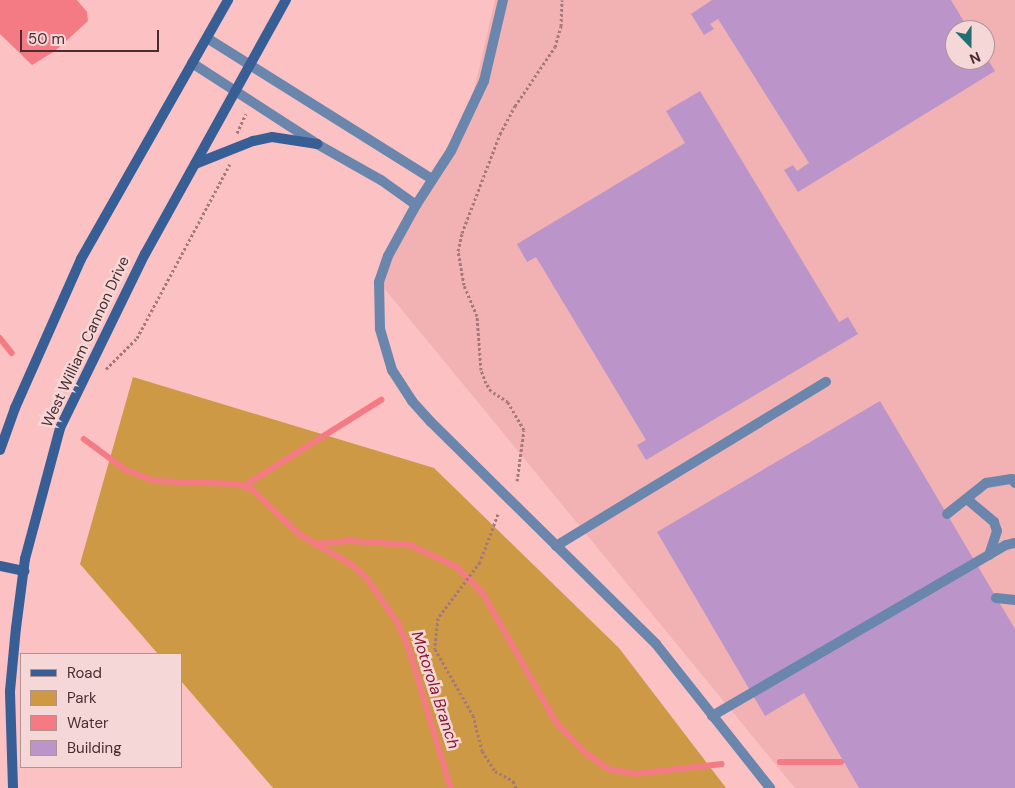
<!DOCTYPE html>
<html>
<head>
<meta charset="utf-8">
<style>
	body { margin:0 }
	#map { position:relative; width:1015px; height:788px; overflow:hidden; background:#fcc1c3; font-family:"DM Sans",sans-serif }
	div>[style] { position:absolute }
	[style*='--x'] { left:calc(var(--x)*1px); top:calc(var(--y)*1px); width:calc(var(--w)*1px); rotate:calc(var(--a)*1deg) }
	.built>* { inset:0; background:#f2b2b4 }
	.green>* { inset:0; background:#cd9945 }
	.water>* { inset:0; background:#f47b84 }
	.stream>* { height:5.5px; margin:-2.75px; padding:0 2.75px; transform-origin:2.75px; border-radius:2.75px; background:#f47b84 }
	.building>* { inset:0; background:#bb95c9 }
	.path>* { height:3px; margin-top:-1.5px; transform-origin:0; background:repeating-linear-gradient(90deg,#a5787a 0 2.5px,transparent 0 5px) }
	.lane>* { height:10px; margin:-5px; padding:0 5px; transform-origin:5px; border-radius:5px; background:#6a86ac }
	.street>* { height:10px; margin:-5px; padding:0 5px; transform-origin:5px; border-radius:5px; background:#6a86ac }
	.secondary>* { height:10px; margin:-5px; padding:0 5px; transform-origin:5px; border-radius:5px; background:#375f96 }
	span { translate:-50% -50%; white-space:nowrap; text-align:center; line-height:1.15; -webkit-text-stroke:5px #f5d7d8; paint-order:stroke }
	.street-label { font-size:15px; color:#4a2d2f }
	.water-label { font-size:16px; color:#86192d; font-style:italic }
	.legend { position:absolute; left:20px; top:653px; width:162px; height:115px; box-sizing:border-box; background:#f5d7d8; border:1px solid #b19394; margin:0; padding:6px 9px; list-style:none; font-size:15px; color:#4a2d2f }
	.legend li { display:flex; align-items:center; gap:10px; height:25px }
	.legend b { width:25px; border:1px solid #b19394 }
	.north { position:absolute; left:945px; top:20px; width:50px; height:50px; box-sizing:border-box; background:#f5d7d8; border:1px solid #b19394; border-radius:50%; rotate:158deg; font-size:14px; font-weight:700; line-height:20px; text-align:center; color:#4a2d2f }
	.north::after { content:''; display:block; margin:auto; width:18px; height:22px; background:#236e70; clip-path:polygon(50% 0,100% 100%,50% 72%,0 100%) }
	.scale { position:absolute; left:20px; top:30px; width:139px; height:22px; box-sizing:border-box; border:2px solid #4a2d2f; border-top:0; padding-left:6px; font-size:15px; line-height:18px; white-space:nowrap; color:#4a2d2f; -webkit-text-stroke:4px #f5d7d8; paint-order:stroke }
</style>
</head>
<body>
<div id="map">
	<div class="built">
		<div style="clip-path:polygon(evenodd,495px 0,1015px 0,1015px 788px,795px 788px,379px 282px,468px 116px,495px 0,955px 30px,985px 30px,985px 60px,955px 60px,955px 30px)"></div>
	</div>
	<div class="green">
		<div style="clip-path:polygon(133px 377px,434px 468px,619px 648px,726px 788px,273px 788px,181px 681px,181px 654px,158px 654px,80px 564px)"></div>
	</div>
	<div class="water">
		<div style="clip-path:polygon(0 0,77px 0,87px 12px,88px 21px,55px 51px,32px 65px,0 34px)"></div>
	</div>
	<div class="stream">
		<div style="--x:0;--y:338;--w:19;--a:51"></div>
		<div style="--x:84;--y:439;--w:52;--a:36.4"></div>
		<div style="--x:126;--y:470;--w:30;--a:21"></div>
		<div style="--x:154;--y:481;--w:83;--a:2.1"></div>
		<div style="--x:237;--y:484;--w:16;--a:18"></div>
		<div style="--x:252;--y:489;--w:65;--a:43.8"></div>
		<div style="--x:299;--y:534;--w:60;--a:30"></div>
		<div style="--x:351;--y:564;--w:21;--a:41"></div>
		<div style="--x:367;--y:578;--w:55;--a:55.4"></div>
		<div style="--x:398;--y:623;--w:27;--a:66"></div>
		<div style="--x:409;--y:648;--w:146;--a:73.3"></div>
		<div style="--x:244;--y:486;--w:162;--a:-32.1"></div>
		<div style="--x:315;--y:544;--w:36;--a:-5"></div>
		<div style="--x:351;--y:541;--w:59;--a:3.9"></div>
		<div style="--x:410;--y:545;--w:52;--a:25.1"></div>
		<div style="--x:457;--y:567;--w:37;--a:45"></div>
		<div style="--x:483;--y:593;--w:150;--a:60.4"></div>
		<div style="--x:557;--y:723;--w:40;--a:46"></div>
		<div style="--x:585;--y:752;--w:29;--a:36"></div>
		<div style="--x:608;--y:769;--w:27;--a:10"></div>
		<div style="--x:635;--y:774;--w:87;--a:-6.6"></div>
		<div style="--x:780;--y:762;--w:61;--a:0"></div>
	</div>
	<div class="building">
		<div style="clip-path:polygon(712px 0,951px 0,969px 30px,955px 30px,955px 60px,985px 60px,985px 55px,995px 71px,798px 192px,784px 170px,793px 165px,797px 171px,809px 163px,718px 19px,710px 24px,714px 29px,704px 35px,691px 14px)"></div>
		<div style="clip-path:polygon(700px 91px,839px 322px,848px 317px,858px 334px,646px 460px,637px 445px,646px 440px,536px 257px,527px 262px,517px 244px,685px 143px,666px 111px)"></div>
		<div style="clip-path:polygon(880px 401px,1015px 629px,1015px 788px,859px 788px,804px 693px,765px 716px,657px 532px)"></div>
	</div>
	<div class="path">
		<div style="--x:237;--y:133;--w:21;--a:-65"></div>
		<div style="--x:106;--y:369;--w:44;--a:-45"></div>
		<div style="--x:137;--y:338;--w:197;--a:-61.9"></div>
		<div style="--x:517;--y:481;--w:51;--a:-82.2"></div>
		<div style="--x:524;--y:430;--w:32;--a:-120"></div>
		<div style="--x:508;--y:402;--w:20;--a:-147"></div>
		<div style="--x:491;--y:391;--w:9;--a:-122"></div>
		<div style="--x:486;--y:383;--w:14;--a:-111"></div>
		<div style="--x:481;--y:370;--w:54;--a:-94.2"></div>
		<div style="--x:477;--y:316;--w:34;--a:-113"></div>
		<div style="--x:464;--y:285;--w:35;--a:-100"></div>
		<div style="--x:458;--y:251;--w:18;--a:-77"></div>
		<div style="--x:462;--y:233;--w:106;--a:-69"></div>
		<div style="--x:500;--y:134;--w:32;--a:-62"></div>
		<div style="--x:515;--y:106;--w:71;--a:-55.9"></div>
		<div style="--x:555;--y:47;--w:22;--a:-74"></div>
		<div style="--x:561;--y:26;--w:26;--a:-88"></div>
		<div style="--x:498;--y:514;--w:51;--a:110.6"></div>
		<div style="--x:480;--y:562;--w:70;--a:126.9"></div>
		<div style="--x:438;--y:618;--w:31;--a:96"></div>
		<div style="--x:435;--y:649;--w:76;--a:60.1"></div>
		<div style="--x:473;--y:715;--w:37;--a:76"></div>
		<div style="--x:482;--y:751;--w:24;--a:57"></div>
		<div style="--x:495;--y:771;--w:21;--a:29"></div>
		<div style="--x:513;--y:781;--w:8;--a:67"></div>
	</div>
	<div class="lane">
		<div style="--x:968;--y:500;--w:34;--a:40"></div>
		<div style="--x:994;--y:522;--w:9;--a:72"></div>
		<div style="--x:997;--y:531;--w:25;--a:108"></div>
		<div style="--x:947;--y:514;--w:50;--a:-38.5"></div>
		<div style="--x:986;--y:483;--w:26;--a:-9"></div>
		<div style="--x:1012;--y:479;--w:5;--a:53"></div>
		<div style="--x:556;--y:546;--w:316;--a:-31.3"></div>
		<div style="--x:996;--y:598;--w:19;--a:6"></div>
		<div style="--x:712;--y:716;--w:340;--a:-30.2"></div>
		<div style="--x:1006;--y:545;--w:9;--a:-13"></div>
	</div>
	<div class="street">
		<div style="--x:503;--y:0;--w:83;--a:103.2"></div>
		<div style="--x:484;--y:81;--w:77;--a:115.2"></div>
		<div style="--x:451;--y:151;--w:64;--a:122.9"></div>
		<div style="--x:416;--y:205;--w:58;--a:118.8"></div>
		<div style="--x:388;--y:256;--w:28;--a:109"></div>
		<div style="--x:379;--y:282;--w:47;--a:88.8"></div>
		<div style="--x:380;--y:329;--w:43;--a:73.7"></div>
		<div style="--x:392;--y:370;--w:37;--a:57"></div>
		<div style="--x:412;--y:401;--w:28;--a:48"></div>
		<div style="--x:431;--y:422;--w:316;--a:44.6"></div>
		<div style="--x:656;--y:644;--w:184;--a:51.6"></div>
		<div style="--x:207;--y:38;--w:266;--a:32.1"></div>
		<div style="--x:192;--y:63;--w:149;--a:32.9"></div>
		<div style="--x:317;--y:144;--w:73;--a:29.4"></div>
		<div style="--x:381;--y:180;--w:43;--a:35.5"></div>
	</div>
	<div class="secondary">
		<div style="--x:195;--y:164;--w:62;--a:-21.6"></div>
		<div style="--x:253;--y:141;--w:19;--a:-12"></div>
		<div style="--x:272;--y:137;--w:46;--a:8.8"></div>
		<div style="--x:0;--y:450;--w:45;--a:-70.3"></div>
		<div style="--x:15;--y:408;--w:163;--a:-66.1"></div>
		<div style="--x:81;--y:259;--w:298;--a:-60.4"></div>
		<div style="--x:0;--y:566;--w:25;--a:12"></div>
		<div style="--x:13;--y:788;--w:97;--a:-91.8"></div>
		<div style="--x:10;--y:691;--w:63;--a:-84.6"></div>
		<div style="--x:16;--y:628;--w:70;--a:-82.6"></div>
		<div style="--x:25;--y:559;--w:136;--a:-75"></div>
		<div style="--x:60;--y:428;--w:194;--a:-64"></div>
		<div style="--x:145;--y:254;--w:291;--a:-61"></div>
	</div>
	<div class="street-label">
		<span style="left:86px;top:342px;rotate:-65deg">West William Cannon Drive</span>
	</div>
	<div class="water-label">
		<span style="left:435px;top:690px;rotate:72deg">Motorola Branch</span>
	</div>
	<ul class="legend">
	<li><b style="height:6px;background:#375f96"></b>Road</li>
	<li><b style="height:14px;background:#cd9945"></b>Park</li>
	<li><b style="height:14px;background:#f47b84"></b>Water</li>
	<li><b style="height:14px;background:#bb95c9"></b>Building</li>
	</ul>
	<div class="north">N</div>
	<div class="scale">50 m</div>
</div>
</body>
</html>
